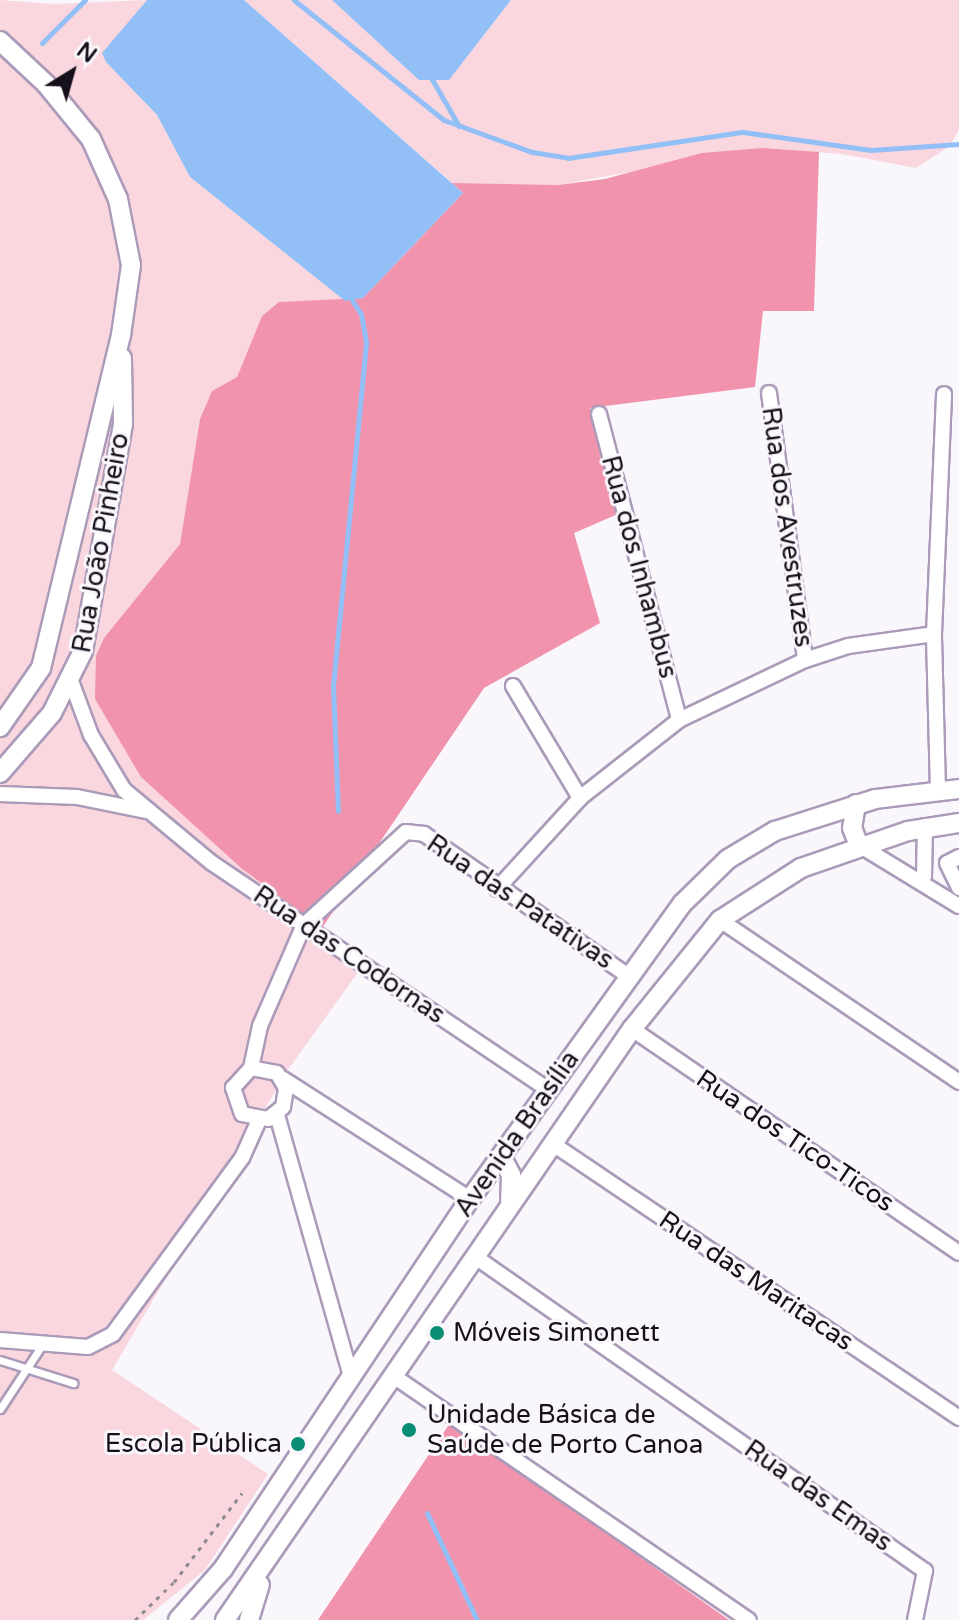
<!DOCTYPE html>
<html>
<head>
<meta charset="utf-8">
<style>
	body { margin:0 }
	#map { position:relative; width:959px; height:1620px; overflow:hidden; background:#f9f6fc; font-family:"Varela Round",sans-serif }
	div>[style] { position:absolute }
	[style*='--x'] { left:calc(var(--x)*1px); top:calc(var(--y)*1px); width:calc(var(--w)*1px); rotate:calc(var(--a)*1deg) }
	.green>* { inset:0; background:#fad6de }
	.forest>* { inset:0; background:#f193ac }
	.water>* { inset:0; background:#93bff7 }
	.stream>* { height:5px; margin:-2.5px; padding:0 2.5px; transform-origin:2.5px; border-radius:2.5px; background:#93bff7 }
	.path>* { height:3px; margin-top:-1.5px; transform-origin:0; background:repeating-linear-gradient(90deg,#918c94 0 4px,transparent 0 10px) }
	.roads { filter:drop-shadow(2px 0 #ab9bb9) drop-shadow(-2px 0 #ab9bb9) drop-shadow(0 2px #ab9bb9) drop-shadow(0 -2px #ab9bb9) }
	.service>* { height:7px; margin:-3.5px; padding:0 3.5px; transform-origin:3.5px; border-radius:3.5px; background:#fff }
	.minor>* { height:14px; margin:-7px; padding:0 7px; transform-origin:7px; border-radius:7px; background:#fff }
	.tertiary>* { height:18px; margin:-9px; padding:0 9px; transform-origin:9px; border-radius:9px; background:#fff }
	.dots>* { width:22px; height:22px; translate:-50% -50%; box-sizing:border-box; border:4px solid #f9f6fc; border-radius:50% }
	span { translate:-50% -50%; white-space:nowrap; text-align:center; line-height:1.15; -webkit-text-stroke:6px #f9f6fc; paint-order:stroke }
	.street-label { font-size:26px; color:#16101a }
	.poi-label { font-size:26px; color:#16101a }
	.left { translate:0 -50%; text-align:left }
	.right { translate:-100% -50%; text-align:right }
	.north { position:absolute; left:32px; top:32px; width:80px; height:80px; -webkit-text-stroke:6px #f9f6fc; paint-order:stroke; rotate:37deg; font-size:22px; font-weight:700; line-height:32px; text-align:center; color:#16101a }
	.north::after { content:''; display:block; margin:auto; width:28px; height:36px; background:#16101a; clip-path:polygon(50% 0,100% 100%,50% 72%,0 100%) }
</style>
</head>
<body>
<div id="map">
	<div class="green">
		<div style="clip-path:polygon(0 0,55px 4px,147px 0,103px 53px,106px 62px,157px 115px,190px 177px,345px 301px,279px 302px,262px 316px,237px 377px,212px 391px,200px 419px,180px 544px,104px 638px,141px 777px,241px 868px,366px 961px,287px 1071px,112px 1370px,268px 1474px,205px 1570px,143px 1620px,0 1620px)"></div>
		<div style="clip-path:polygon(244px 0,332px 0,449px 80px,511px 0,959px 0,959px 129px,950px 146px,916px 168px,842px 154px,763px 148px,558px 185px,452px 183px)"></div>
	</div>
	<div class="forest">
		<div style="clip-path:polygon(763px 148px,819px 152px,814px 311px,763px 311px,755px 387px,590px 408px,618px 514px,574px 533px,600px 623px,484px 688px,322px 928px,241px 868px,141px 777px,95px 699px,96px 656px,104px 638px,180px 544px,200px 419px,212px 391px,237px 377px,262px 316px,279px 302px,363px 298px,463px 193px,452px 183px,558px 185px,605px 179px,702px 153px)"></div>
		<div style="clip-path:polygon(450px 1423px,729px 1620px,318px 1620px)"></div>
	</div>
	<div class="water">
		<div style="clip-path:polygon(147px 0,244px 0,463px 193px,363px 298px,345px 301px,190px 177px,157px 115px,106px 62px,102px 53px)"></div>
		<div style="clip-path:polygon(332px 0,511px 0,449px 80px,419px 80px)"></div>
	</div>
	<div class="stream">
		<div style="--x:294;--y:0;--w:192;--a:38.7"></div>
		<div style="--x:444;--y:120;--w:94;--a:20"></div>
		<div style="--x:532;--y:152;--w:36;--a:9"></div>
		<div style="--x:568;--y:158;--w:177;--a:-8.5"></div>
		<div style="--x:743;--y:132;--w:129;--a:8"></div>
		<div style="--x:871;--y:150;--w:88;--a:-3.9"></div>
		<div style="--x:42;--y:43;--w:61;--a:-45"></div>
		<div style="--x:430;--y:76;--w:58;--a:59.9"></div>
		<div style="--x:338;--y:811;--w:125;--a:-92.3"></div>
		<div style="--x:333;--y:686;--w:346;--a:-84.5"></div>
		<div style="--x:366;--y:342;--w:28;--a:-100"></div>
		<div style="--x:361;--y:314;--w:24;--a:-123"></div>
		<div style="--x:427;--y:1513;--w:118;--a:65"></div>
	</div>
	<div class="path">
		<div style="--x:135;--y:1620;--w:54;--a:-44.3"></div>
		<div style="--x:174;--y:1582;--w:112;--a:-52.6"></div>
	</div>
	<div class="roads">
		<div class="service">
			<div style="--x:0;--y:1360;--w:77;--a:17.5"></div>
			<div style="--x:0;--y:1409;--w:77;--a:-56.7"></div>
		</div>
		<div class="minor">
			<div style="--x:769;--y:393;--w:269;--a:82.3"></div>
			<div style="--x:599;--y:414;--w:316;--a:75.3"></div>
			<div style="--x:71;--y:681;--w:58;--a:69.7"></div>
			<div style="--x:91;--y:735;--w:64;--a:59"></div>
			<div style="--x:124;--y:790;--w:114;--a:39.7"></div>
			<div style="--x:212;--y:863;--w:406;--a:34"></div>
			<div style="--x:513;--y:686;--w:131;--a:59.1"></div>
			<div style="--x:938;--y:790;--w:156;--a:-91.5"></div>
			<div style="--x:934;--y:634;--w:240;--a:-87.6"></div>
			<div style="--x:0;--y:794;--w:77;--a:2.2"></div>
			<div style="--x:77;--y:797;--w:70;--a:11.5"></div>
			<div style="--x:859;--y:845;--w:117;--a:31.4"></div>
			<div style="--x:959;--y:857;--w:13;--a:153"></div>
			<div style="--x:947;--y:863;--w:28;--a:64"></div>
			<div style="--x:924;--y:877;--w:51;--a:-88.9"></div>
			<div style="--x:497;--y:889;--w:123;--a:-47.6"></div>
			<div style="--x:580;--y:798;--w:126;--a:-38.2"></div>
			<div style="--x:679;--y:720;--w:140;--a:-25.5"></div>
			<div style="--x:805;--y:660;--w:45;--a:-18"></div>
			<div style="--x:848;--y:646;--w:87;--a:-7.9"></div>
			<div style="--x:720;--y:920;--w:289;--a:34.1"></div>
			<div style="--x:632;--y:1029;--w:396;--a:34.4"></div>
			<div style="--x:251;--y:1068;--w:26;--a:11"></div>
			<div style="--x:277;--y:1073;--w:17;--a:59"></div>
			<div style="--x:286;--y:1088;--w:19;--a:99"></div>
			<div style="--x:283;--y:1107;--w:19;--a:141"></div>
			<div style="--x:268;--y:1119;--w:26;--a:-169"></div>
			<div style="--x:242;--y:1114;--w:28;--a:-109"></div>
			<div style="--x:233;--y:1088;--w:27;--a:-48"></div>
			<div style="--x:251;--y:1068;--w:43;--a:-77.9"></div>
			<div style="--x:260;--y:1026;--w:110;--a:-66.5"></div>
			<div style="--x:304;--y:925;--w:138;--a:-42.4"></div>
			<div style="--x:406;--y:832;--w:18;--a:6"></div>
			<div style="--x:424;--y:834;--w:247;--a:34.8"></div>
			<div style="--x:283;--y:1079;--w:222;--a:32.7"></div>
			<div style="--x:277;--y:1115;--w:272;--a:74.2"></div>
			<div style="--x:553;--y:1144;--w:490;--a:34"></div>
			<div style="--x:474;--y:1256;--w:550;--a:34.93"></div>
			<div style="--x:925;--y:1571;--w:50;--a:101.5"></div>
			<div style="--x:0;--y:1340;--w:88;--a:4.5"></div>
			<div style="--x:88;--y:1347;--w:28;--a:-27"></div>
			<div style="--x:113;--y:1334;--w:218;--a:-53.8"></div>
			<div style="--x:242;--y:1158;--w:42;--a:-65.9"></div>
			<div style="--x:392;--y:1375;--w:433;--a:34.5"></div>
		</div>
		<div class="tertiary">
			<div style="--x:0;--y:41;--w:63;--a:43.1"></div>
			<div style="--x:46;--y:84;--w:71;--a:50.7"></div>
			<div style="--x:91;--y:139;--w:66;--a:65.8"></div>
			<div style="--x:118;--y:199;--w:67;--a:78.9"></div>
			<div style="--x:131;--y:265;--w:71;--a:98.1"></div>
			<div style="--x:121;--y:335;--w:342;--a:103.5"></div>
			<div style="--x:41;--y:668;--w:72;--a:124.8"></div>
			<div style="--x:0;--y:773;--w:79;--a:-49.1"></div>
			<div style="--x:52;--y:713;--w:69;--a:-63.4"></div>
			<div style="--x:83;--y:651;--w:230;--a:-80"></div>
			<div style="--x:123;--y:424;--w:66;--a:-90.9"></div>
			<div style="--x:856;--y:804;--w:24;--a:99"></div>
			<div style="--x:852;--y:828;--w:18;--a:68"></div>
			<div style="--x:501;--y:1156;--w:21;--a:62"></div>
			<div style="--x:511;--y:1175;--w:26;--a:92"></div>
			<div style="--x:178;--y:1620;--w:68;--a:-48.6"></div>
			<div style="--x:223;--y:1569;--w:445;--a:-56.3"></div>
			<div style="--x:470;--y:1199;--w:363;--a:-54.3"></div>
			<div style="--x:682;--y:904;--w:64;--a:-44.4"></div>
			<div style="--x:728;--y:859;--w:55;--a:-30.8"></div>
			<div style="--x:775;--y:831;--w:105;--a:-17.7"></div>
			<div style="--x:875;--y:799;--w:85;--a:-6.8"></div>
			<div style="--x:225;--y:1620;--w:718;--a:-55.45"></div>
			<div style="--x:632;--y:1029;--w:140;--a:-51.1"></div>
			<div style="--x:720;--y:920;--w:96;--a:-32.7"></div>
			<div style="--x:801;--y:868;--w:113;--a:-19.1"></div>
			<div style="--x:908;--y:831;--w:52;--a:-8.9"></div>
			<div style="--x:249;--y:1620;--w:37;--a:-73"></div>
		</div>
	</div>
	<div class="dots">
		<div style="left:437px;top:1333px;background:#098e76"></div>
		<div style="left:409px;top:1430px;background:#098e76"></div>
		<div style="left:298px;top:1444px;background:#098e76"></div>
	</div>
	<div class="street-label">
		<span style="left:787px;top:527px;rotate:82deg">Rua dos Avestruzes</span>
		<span style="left:101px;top:543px;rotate:-80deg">Rua João Pinheiro</span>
		<span style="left:639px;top:567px;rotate:75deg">Rua dos Inhambus</span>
		<span style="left:520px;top:902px;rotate:34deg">Rua das Patativas</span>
		<span style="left:349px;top:955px;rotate:34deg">Rua das Codornas</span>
		<span style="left:517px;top:1134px;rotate:-55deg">Avenida Brasília</span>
		<span style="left:795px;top:1141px;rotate:34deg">Rua dos Tico-Ticos</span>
		<span style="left:756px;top:1281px;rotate:34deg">Rua das Maritacas</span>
		<span style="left:818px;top:1496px;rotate:35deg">Rua das Emas</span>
	</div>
	<div class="poi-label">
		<span class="left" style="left:453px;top:1333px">Móveis Simonett</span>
		<span class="left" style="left:427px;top:1430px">Unidade Básica de<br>Saúde de Porto Canoa</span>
		<span class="right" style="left:282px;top:1444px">Escola Pública</span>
	</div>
	<div class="north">N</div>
</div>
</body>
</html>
